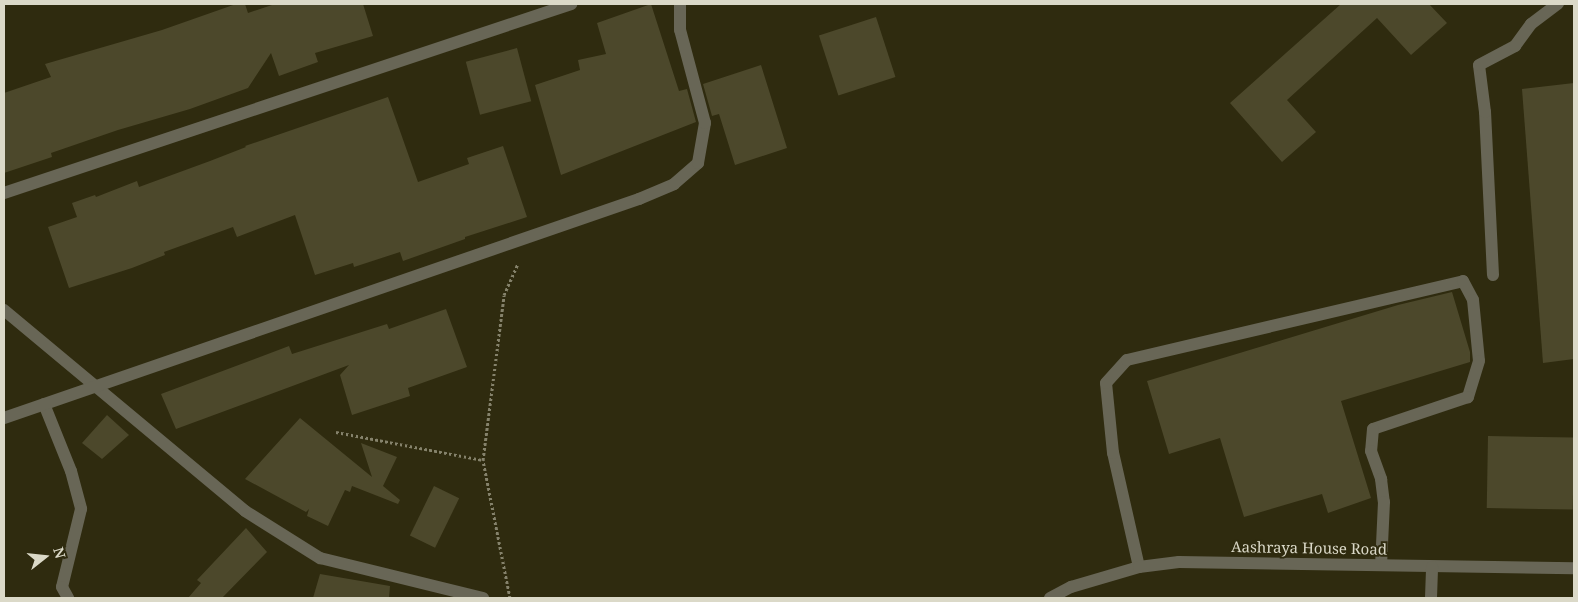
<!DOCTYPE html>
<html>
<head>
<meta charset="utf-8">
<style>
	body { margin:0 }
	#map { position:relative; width:1578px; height:602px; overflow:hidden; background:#2f2b0f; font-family:"Noto Serif",serif }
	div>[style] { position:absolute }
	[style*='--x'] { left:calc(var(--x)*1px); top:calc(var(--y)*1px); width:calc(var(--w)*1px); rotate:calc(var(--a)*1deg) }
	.building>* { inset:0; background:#4c482b; transform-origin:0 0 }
	.path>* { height:3px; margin-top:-1.5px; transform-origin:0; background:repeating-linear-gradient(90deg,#85826b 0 2.5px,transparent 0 5px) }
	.service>* { height:12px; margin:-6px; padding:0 6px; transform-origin:6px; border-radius:6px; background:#686656 }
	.minor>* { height:12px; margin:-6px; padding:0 6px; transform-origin:6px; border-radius:6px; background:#686656 }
	.tertiary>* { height:12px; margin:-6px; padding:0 6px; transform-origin:6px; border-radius:6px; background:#686656 }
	span { translate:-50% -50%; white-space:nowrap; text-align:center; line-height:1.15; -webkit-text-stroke:4px #2f2b0f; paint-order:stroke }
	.street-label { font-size:15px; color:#dbd9c8 }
	.frame { position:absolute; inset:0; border:5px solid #dbd9c8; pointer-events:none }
	.north { position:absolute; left:20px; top:532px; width:50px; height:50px; -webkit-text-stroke:4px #2f2b0f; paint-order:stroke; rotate:74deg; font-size:14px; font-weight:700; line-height:20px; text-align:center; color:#dbd9c8 }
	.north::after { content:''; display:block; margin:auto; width:18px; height:22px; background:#dbd9c8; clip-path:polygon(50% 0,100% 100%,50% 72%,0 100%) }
</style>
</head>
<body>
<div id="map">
	<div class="building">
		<div style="clip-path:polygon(236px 4px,245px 4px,248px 13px,275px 4px,363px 4px,373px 36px,315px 53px,318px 62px,279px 76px,271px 53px,248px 88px,190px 109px,118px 130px,51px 153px,52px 157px,4px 173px,4px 93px,51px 77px,45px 64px,162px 30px)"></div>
		<div style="clip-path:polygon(651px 4px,679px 91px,687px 89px,696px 122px,561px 175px,535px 85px,580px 70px,578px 60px,606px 54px,597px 23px)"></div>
		<div style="clip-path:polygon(1341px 4px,1429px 4px,1447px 23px,1411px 55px,1377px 18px,1287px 100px,1316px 132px,1282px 162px,1230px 103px)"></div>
		<div style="left:876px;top:17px;width:63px;height:60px;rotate:72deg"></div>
		<div style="left:517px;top:48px;width:55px;height:53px;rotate:75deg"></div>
		<div style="clip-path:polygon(761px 65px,787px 148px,735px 165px,719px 114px,712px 116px,703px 84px)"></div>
		<div style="clip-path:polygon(1574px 83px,1574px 359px,1543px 363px,1522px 89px)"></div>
		<div style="clip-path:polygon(388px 97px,418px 182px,469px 164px,467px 158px,503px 146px,527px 217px,465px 237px,465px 239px,403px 261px,400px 252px,354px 267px,353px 263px,315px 275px,295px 215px,237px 237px,233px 227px,164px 252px,165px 255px,132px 268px,69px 288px,48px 227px,77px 217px,72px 203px,95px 195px,96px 197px,137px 181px,139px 187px,210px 161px,246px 147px,245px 146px)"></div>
		<div style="clip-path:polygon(1452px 292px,1470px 352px,1470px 362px,1341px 401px,1371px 498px,1328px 513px,1322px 494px,1244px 517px,1220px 438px,1169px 454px,1147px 381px,1398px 305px)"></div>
		<div style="clip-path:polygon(446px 309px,467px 367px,408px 388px,410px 396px,352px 415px,340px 375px,349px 365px,176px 429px,161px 394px,289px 346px,292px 354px,387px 324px,389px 329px)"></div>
		<div style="clip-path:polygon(107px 415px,129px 435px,102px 459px,82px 443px)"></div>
		<div style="clip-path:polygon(300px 418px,372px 477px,361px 443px,397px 457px,383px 486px,400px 500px,398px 504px,352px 486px,350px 492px,345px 490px,328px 526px,307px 516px,309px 509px,306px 512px,245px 479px)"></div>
		<div style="left:1488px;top:436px;width:86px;height:72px;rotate:1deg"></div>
		<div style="left:434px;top:486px;width:28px;height:55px;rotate:26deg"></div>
		<div style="clip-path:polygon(246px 528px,267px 552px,222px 598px,188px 598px,201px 583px,197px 580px)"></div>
		<div style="clip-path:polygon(320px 574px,390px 586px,389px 598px,313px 598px)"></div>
	</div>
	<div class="path">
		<div style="--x:336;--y:432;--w:150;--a:10.8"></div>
		<div style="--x:510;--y:598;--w:141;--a:-101.1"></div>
		<div style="--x:483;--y:460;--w:166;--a:-82.7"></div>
		<div style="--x:504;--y:295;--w:34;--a:-66"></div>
	</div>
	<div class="service">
		<div style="--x:1139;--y:567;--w:117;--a:-102.8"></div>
		<div style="--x:1113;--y:453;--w:70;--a:-95.7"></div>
		<div style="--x:1106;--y:383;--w:31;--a:-48"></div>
		<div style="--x:1127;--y:360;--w:345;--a:-13.2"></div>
		<div style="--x:1463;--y:281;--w:21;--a:62"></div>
		<div style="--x:1473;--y:300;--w:61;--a:84.4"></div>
		<div style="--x:1479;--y:361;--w:38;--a:107"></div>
		<div style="--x:1468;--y:397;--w:100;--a:161.4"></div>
		<div style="--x:1373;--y:429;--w:22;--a:95"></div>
		<div style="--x:1371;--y:451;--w:30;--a:70"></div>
		<div style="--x:1381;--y:479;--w:23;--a:83"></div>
		<div style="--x:1384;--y:502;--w:63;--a:92.7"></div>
	</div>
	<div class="minor">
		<div style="--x:4;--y:193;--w:598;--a:-18.43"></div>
		<div style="--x:1493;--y:275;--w:163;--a:-92.8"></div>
		<div style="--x:1485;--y:112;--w:47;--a:-97.3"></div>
		<div style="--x:1479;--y:65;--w:41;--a:-27.8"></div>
		<div style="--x:1515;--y:46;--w:27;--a:-54"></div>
		<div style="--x:1531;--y:24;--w:34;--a:-37"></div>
		<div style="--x:4;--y:310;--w:314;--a:39.8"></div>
		<div style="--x:245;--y:511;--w:89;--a:32.1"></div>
		<div style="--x:320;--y:558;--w:168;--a:13.8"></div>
		<div style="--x:44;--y:404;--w:72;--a:68.1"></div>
		<div style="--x:71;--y:471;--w:39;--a:75"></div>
		<div style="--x:81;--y:509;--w:80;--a:103.7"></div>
		<div style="--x:62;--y:587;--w:13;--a:61"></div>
		<div style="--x:1050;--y:598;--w:24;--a:-28"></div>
		<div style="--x:1071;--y:587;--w:71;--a:-16.4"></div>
		<div style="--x:1139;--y:567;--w:40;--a:-7.1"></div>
		<div style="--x:1179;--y:562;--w:395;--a:0.9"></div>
		<div style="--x:1431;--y:598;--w:31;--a:-88"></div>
	</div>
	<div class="tertiary">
		<div style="--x:4;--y:418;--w:672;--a:-19.03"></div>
		<div style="--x:639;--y:199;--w:38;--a:-23"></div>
		<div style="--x:674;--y:184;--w:32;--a:-41"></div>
		<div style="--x:698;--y:163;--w:41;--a:-80.1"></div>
		<div style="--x:705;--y:123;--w:96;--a:-105"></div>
		<div style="--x:680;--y:30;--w:26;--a:-90"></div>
	</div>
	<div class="street-label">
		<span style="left:1309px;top:548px;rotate:1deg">Aashraya House Road</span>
	</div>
	<div class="frame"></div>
	<div class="north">N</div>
</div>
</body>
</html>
